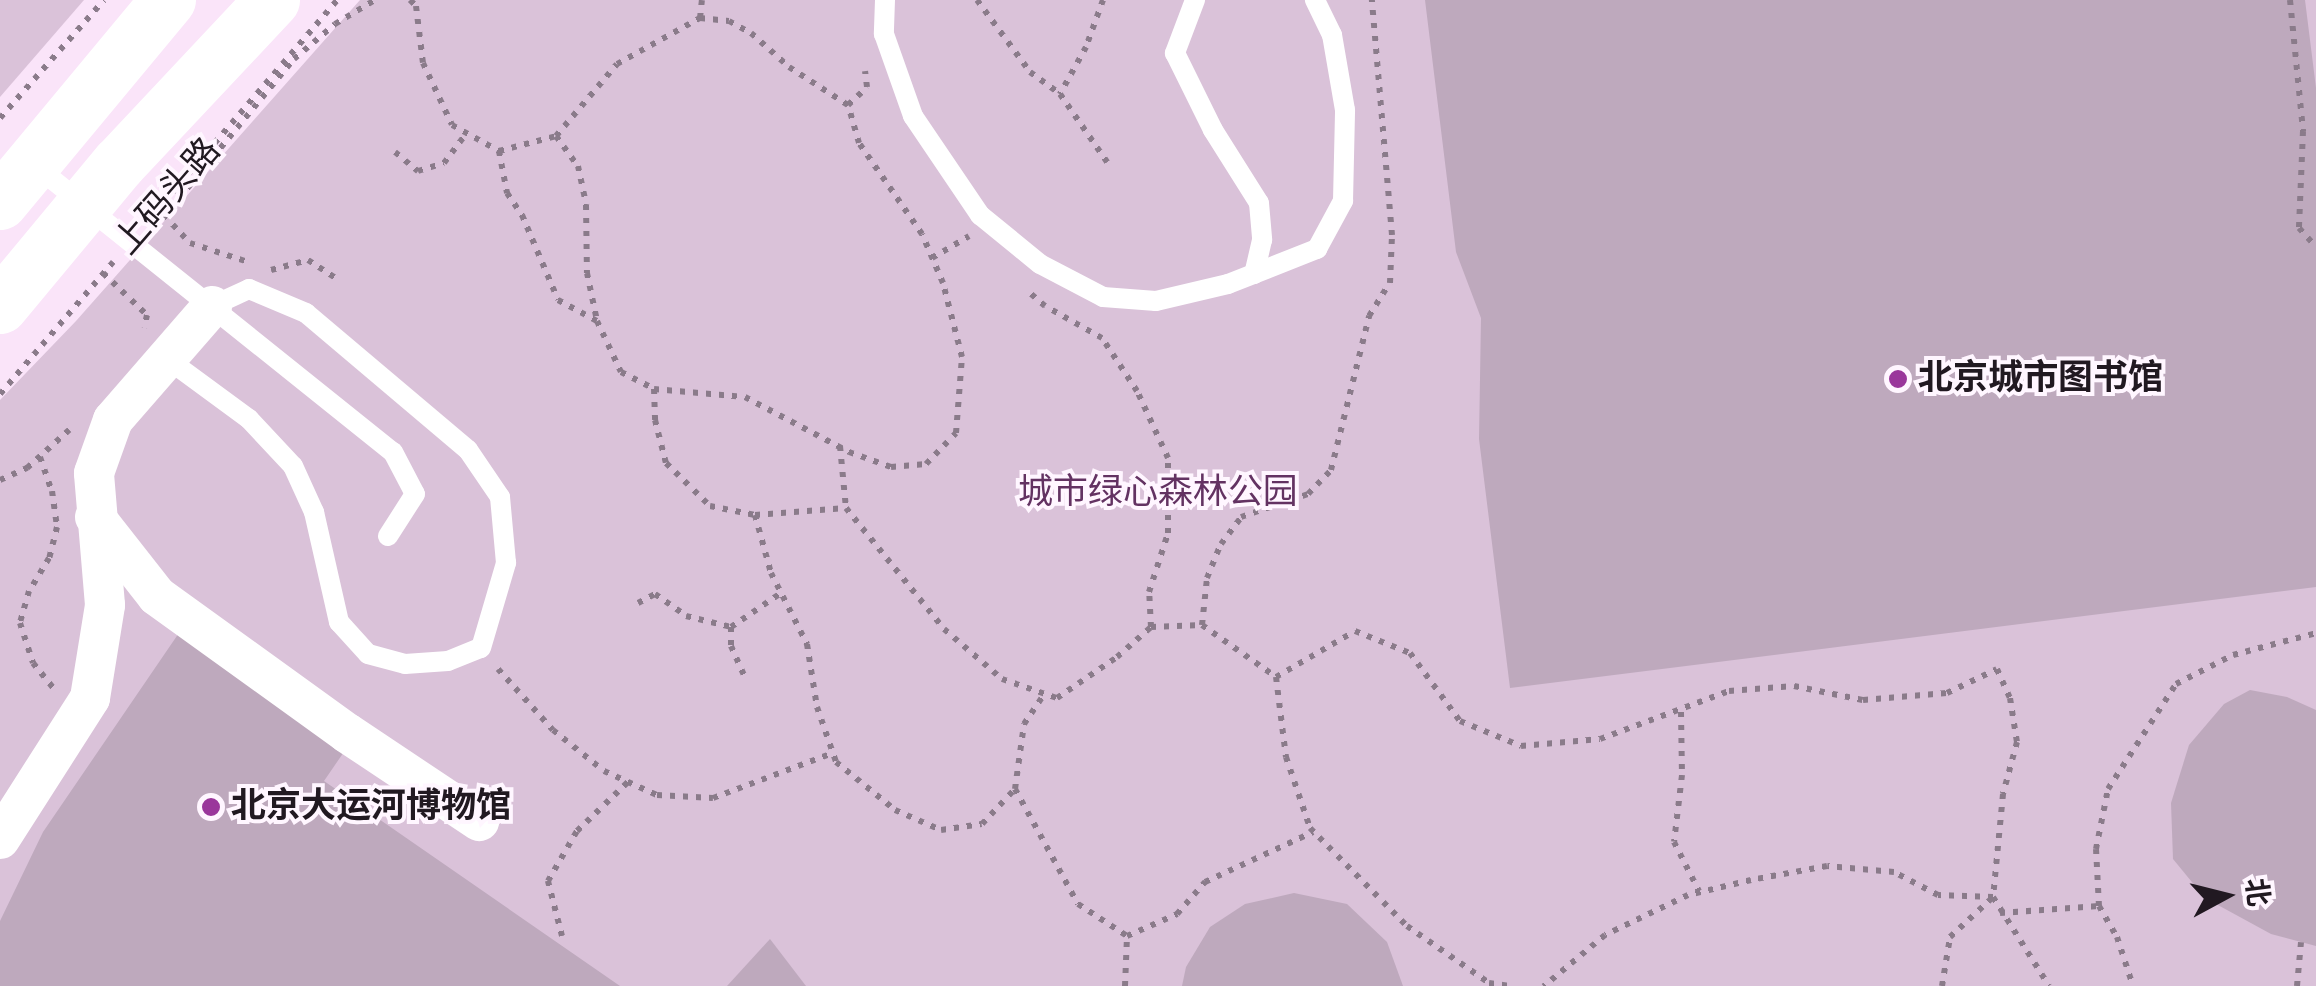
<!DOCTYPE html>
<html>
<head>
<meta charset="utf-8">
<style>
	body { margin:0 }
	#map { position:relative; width:2316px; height:986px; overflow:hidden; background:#fae4f9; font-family:"Alegreya Sans","Noto Sans SC",sans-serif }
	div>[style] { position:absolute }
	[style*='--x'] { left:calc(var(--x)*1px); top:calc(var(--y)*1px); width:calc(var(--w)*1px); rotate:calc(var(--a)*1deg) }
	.green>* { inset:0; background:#dac2d9 }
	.building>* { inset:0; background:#bea9bd }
	.path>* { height:6px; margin-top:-3px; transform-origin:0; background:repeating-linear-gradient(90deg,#8a7b8a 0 5px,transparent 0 13px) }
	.lane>* { height:20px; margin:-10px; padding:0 10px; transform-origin:10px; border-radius:10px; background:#fff }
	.street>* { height:40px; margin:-20px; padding:0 20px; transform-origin:20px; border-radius:20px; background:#fff }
	.secondary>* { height:55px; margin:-27.5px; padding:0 27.5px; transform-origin:27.5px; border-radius:27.5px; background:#fff }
	.dots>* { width:28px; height:28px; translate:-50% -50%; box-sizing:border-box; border:5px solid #fff6ff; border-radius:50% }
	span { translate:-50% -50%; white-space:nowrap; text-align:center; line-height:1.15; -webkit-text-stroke:8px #fff6ff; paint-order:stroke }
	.street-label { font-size:35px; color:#211921 }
	.poi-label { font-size:35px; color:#211921; font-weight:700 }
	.left { translate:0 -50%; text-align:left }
	.park-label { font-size:35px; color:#633262 }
	.north { position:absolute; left:2176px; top:846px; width:100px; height:100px; -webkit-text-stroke:8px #fff6ff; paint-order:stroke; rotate:83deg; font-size:28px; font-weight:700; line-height:40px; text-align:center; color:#211921 }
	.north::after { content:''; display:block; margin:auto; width:35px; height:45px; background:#211921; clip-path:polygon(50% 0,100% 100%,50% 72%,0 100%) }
</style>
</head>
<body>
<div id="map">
	<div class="green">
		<div style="clip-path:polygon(0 0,84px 0,0 97px)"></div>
		<div style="clip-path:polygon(360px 0,2316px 0,2316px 986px,0 986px,0 400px,76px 321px)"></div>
	</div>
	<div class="building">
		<div style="clip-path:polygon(1425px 0,2305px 0,2316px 88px,2316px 587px,1510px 688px,1479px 439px,1481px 318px,1456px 252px)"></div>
		<div style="clip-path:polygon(183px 627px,348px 746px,324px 781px,620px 986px,0 986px,0 921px,43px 832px)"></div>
		<div style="clip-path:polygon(2250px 690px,2287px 697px,2316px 710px,2316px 946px,2271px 934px,2205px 898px,2173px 859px,2171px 803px,2189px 745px,2224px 704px)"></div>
		<div style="clip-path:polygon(1294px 893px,1347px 904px,1387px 942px,1403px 986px,1182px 986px,1186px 967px,1210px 927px,1245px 904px)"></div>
		<div style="clip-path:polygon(770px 939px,806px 986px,727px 986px)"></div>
	</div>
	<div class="path">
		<div style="--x:410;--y:0;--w:8;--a:45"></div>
		<div style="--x:416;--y:6;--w:57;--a:83"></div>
		<div style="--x:423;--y:63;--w:68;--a:64.9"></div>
		<div style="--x:452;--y:125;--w:54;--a:29"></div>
		<div style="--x:499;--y:151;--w:59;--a:-14.7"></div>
		<div style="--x:556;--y:136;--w:94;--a:-49.7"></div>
		<div style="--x:617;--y:64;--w:95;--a:-29"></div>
		<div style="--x:700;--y:18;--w:18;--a:-84"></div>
		<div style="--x:977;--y:0;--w:89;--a:53.6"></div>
		<div style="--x:1030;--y:72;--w:37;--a:36"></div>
		<div style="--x:1103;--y:0;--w:50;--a:109.9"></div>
		<div style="--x:1086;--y:47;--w:54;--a:119"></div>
		<div style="--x:1060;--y:94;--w:83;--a:55.3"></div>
		<div style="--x:2290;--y:0;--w:132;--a:84.3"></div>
		<div style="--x:2303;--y:131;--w:97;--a:92.4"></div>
		<div style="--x:2299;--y:228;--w:25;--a:48"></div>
		<div style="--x:700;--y:18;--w:29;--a:6"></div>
		<div style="--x:729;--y:21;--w:25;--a:29"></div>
		<div style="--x:751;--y:33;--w:51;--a:41.8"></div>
		<div style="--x:789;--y:67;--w:70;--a:32.8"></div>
		<div style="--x:848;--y:105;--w:26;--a:-43"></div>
		<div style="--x:867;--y:87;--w:16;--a:-97"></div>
		<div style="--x:0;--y:118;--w:157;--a:-48.6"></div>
		<div style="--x:556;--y:136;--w:37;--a:54"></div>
		<div style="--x:578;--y:166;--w:40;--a:78"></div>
		<div style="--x:586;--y:205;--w:68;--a:89.2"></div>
		<div style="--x:587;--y:273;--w:49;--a:78.2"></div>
		<div style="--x:597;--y:321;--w:56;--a:64.8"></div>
		<div style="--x:621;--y:372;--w:37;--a:27"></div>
		<div style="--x:654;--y:389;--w:91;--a:5"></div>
		<div style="--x:745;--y:397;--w:118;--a:27.9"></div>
		<div style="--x:849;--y:452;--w:45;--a:19.7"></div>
		<div style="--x:891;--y:467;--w:35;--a:-5"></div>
		<div style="--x:926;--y:464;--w:43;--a:-45.9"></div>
		<div style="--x:956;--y:433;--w:76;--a:-85.5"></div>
		<div style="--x:962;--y:357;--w:76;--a:-104.4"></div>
		<div style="--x:943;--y:283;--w:53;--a:-113.2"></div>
		<div style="--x:922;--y:234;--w:111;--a:-124.7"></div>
		<div style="--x:859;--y:143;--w:40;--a:-106"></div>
		<div style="--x:499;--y:151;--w:43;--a:79.2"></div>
		<div style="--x:507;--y:193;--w:27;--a:56"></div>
		<div style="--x:522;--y:215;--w:92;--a:67"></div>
		<div style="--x:558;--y:300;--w:44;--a:28.3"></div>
		<div style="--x:395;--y:152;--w:30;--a:40"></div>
		<div style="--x:418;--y:171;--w:27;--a:-17"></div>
		<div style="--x:444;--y:163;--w:38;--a:-53"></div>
		<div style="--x:146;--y:196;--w:64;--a:46.9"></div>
		<div style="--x:190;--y:243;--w:58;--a:18.1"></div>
		<div style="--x:161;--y:207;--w:10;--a:6"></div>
		<div style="--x:171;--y:208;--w:193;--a:-50.5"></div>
		<div style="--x:294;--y:59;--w:54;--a:-40.5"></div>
		<div style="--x:335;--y:24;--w:47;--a:-31"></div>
		<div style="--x:147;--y:222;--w:292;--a:-49.4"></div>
		<div style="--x:932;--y:258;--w:43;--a:-30.7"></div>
		<div style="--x:271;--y:270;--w:38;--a:-15"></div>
		<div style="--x:308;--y:260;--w:37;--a:33"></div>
		<div style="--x:103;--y:273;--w:61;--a:43.7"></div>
		<div style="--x:147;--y:315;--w:13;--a:103"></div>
		<div style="--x:654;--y:389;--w:31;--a:88"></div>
		<div style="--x:655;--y:420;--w:44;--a:75.7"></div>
		<div style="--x:666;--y:463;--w:62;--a:44.3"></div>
		<div style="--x:710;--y:506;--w:46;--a:11.3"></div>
		<div style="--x:755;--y:515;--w:91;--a:-4.4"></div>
		<div style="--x:0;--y:394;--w:174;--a:-49.4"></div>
		<div style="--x:840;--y:446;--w:62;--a:84.5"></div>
		<div style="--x:846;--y:508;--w:156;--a:51"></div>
		<div style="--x:944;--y:629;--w:77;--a:40.8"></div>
		<div style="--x:1002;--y:679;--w:58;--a:19.1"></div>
		<div style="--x:1057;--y:698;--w:73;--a:-34.3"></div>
		<div style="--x:1117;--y:657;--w:45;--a:-41.4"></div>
		<div style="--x:1151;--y:627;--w:35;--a:-93"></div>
		<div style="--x:1149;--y:592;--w:62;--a:-72.1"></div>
		<div style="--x:1168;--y:533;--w:75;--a:-90"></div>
		<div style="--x:1168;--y:458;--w:74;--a:-114.8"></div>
		<div style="--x:1137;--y:391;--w:64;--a:-123.4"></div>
		<div style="--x:1102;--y:338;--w:65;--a:-150.7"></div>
		<div style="--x:1045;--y:306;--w:23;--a:-139"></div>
		<div style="--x:40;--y:457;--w:36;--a:71"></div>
		<div style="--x:52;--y:491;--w:36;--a:82"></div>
		<div style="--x:57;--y:527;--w:32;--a:104"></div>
		<div style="--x:49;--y:558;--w:39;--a:121"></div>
		<div style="--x:29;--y:591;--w:33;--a:106"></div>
		<div style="--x:20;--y:623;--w:42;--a:72"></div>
		<div style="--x:33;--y:663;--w:36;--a:51"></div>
		<div style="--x:0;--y:480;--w:30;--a:-24"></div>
		<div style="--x:27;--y:468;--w:57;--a:-42.1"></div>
		<div style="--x:755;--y:515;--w:60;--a:74.6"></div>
		<div style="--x:771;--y:573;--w:80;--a:63.1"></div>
		<div style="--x:807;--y:644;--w:64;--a:81"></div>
		<div style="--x:817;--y:707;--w:58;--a:70.9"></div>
		<div style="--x:836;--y:762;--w:76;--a:39.1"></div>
		<div style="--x:895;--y:810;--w:50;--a:23.5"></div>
		<div style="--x:941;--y:830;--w:41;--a:-8.3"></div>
		<div style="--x:982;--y:824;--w:48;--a:-46.7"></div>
		<div style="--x:1015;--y:789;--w:66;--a:-82.1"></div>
		<div style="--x:1024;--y:724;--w:37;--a:-56"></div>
		<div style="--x:638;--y:603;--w:19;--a:-28"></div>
		<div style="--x:655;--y:594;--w:38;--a:35"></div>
		<div style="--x:686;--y:616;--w:46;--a:13.7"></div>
		<div style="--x:731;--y:627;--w:60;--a:-34.2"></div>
		<div style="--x:1202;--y:625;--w:47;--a:-83.9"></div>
		<div style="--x:1207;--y:578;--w:37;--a:-68"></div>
		<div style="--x:1221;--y:544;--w:34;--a:-53"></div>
		<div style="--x:1241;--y:517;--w:71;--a:-18.9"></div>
		<div style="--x:1308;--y:494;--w:33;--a:-46"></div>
		<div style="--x:1331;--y:470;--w:159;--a:-76.1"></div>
		<div style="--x:1369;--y:316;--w:39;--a:-58"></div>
		<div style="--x:1390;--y:283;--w:48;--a:-87.6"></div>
		<div style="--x:1392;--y:235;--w:236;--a:-94.9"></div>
		<div style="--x:731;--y:627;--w:19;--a:90"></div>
		<div style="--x:731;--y:646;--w:32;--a:66"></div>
		<div style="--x:1151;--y:627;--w:51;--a:-2.2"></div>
		<div style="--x:1202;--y:625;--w:90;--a:35.1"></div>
		<div style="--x:1276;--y:677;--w:81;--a:82.9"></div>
		<div style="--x:1286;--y:757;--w:75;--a:71.3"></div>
		<div style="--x:1310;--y:828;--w:138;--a:45.3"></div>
		<div style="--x:1407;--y:926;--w:100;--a:34.8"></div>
		<div style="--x:1489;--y:983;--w:21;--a:8"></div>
		<div style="--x:498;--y:669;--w:82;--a:48"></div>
		<div style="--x:553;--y:730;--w:65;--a:38.8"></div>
		<div style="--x:604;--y:771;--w:58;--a:24.4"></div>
		<div style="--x:657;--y:795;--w:56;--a:3.1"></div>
		<div style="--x:713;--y:798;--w:128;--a:-20.6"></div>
		<div style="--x:1276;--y:677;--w:91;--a:-30.2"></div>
		<div style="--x:1355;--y:631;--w:59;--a:21.8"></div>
		<div style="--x:1410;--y:653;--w:84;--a:53.7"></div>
		<div style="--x:1460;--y:721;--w:66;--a:22.3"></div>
		<div style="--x:1521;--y:746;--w:79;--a:-5.1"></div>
		<div style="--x:1600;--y:739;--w:138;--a:-20.4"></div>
		<div style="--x:1729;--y:691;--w:65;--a:-4.4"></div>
		<div style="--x:1794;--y:686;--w:70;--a:11.5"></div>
		<div style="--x:1863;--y:700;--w:84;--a:-4.8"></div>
		<div style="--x:1947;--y:693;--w:55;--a:-25.6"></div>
		<div style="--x:1997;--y:669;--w:32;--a:66"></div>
		<div style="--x:2010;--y:698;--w:45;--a:81"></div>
		<div style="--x:2017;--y:742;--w:54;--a:105.1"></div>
		<div style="--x:2003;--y:794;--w:103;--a:95.5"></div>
		<div style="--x:1993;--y:897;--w:55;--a:-177.9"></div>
		<div style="--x:1938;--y:895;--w:50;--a:-152.4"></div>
		<div style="--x:1894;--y:872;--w:67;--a:-174.9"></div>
		<div style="--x:1827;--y:866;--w:77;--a:169.6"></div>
		<div style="--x:1751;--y:880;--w:65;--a:166.6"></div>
		<div style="--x:1688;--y:895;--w:92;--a:154.3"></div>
		<div style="--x:1605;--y:935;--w:80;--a:140.1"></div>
		<div style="--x:1681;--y:712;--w:63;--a:89.1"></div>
		<div style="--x:1682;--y:775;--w:67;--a:96.8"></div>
		<div style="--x:1674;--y:842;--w:55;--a:63"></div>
		<div style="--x:1015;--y:789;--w:131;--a:61.3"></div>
		<div style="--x:1078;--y:904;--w:59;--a:33.1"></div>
		<div style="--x:1127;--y:936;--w:55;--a:-23.7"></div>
		<div style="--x:1177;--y:914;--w:43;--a:-48.8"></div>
		<div style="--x:1205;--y:882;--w:119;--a:-24.8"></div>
		<div style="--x:2099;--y:906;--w:57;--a:-93"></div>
		<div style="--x:2096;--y:849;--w:61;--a:-78.7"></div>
		<div style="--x:2108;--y:789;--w:125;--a:-57.1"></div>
		<div style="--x:2176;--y:684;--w:64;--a:-27"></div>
		<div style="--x:2233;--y:655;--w:86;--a:-14.8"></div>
		<div style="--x:2000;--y:913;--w:99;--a:-4"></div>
		<div style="--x:2099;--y:906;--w:36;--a:60"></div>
		<div style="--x:2117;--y:937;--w:52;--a:71.9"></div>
		<div style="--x:562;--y:936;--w:57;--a:-104.3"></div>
		<div style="--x:548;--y:881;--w:58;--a:-59.9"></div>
		<div style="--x:577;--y:831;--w:71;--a:-43.9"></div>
		<div style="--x:1125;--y:986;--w:50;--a:-87.7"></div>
		<div style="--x:1942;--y:986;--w:50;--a:-80.7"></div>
		<div style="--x:1950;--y:937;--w:59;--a:-42.9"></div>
		<div style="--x:1993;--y:897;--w:105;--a:57.8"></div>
		<div style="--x:2297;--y:986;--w:44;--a:-84.8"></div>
	</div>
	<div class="lane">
		<div style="--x:885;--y:0;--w:34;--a:92"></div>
		<div style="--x:884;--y:34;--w:87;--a:70.5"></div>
		<div style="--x:913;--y:116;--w:120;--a:55.9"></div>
		<div style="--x:980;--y:215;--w:77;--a:39.2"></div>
		<div style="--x:1040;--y:264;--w:71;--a:27.6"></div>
		<div style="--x:1103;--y:297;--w:53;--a:4.3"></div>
		<div style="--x:1156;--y:301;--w:74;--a:-13.3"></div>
		<div style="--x:1228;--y:284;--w:96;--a:-21.5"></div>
		<div style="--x:1317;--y:249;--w:55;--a:-61.6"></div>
		<div style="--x:1343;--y:201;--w:91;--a:-88.7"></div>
		<div style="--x:1345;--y:110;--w:76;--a:-99.8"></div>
		<div style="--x:1332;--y:35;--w:39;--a:-116"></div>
		<div style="--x:1195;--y:0;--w:57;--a:110.7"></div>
		<div style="--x:1175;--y:53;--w:86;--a:63.7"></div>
		<div style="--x:1213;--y:130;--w:86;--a:57.8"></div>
		<div style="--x:1259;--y:203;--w:37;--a:85"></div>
		<div style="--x:1262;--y:240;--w:35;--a:103"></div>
		<div style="--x:33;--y:164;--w:461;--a:38.7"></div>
		<div style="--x:393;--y:452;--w:47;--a:62.4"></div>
		<div style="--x:415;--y:494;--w:50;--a:122.7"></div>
		<div style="--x:166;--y:358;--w:103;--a:36.3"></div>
		<div style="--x:249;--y:419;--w:64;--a:46.9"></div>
		<div style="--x:293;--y:466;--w:51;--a:65.5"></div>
		<div style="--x:314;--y:512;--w:113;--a:77.2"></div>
		<div style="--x:339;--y:622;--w:43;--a:47.8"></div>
		<div style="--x:368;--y:654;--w:38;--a:15"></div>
		<div style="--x:405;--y:664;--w:43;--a:-4"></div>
		<div style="--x:448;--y:661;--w:35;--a:-22"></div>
		<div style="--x:481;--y:648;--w:89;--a:-73.6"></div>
		<div style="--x:506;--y:563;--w:66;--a:-95.2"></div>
		<div style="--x:500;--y:497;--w:57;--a:-124.2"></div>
		<div style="--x:468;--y:450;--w:212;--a:-139.8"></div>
		<div style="--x:306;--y:313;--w:62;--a:-157.2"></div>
		<div style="--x:249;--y:289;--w:41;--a:155.3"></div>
	</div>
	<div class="street">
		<div style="--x:95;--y:517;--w:100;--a:51.9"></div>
		<div style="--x:157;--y:596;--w:234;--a:35.8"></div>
		<div style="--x:347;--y:733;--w:159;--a:33.7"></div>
		<div style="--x:0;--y:839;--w:167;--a:-57.4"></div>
		<div style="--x:90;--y:698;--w:94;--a:-80.8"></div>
		<div style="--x:105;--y:605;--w:132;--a:-94.8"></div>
		<div style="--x:94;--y:473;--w:56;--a:-70.3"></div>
		<div style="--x:113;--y:420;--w:151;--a:-49"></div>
	</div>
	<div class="secondary">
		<div style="--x:0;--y:202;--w:263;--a:-50.3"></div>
		<div style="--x:0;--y:306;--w:185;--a:-50.3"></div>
		<div style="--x:118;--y:164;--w:225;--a:-46.8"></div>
	</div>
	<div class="dots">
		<div style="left:1898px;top:379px;background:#9a369b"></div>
		<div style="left:211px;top:807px;background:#9a369b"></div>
	</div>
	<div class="street-label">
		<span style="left:168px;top:197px;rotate:-49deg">上码头路</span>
	</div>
	<div class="poi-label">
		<span class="left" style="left:1918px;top:379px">北京城市图书馆</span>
		<span class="left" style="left:231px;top:807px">北京大运河博物馆</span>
	</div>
	<div class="park-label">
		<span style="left:1158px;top:493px">城市绿心森林公园</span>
	</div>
	<div class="north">北</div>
</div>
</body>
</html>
